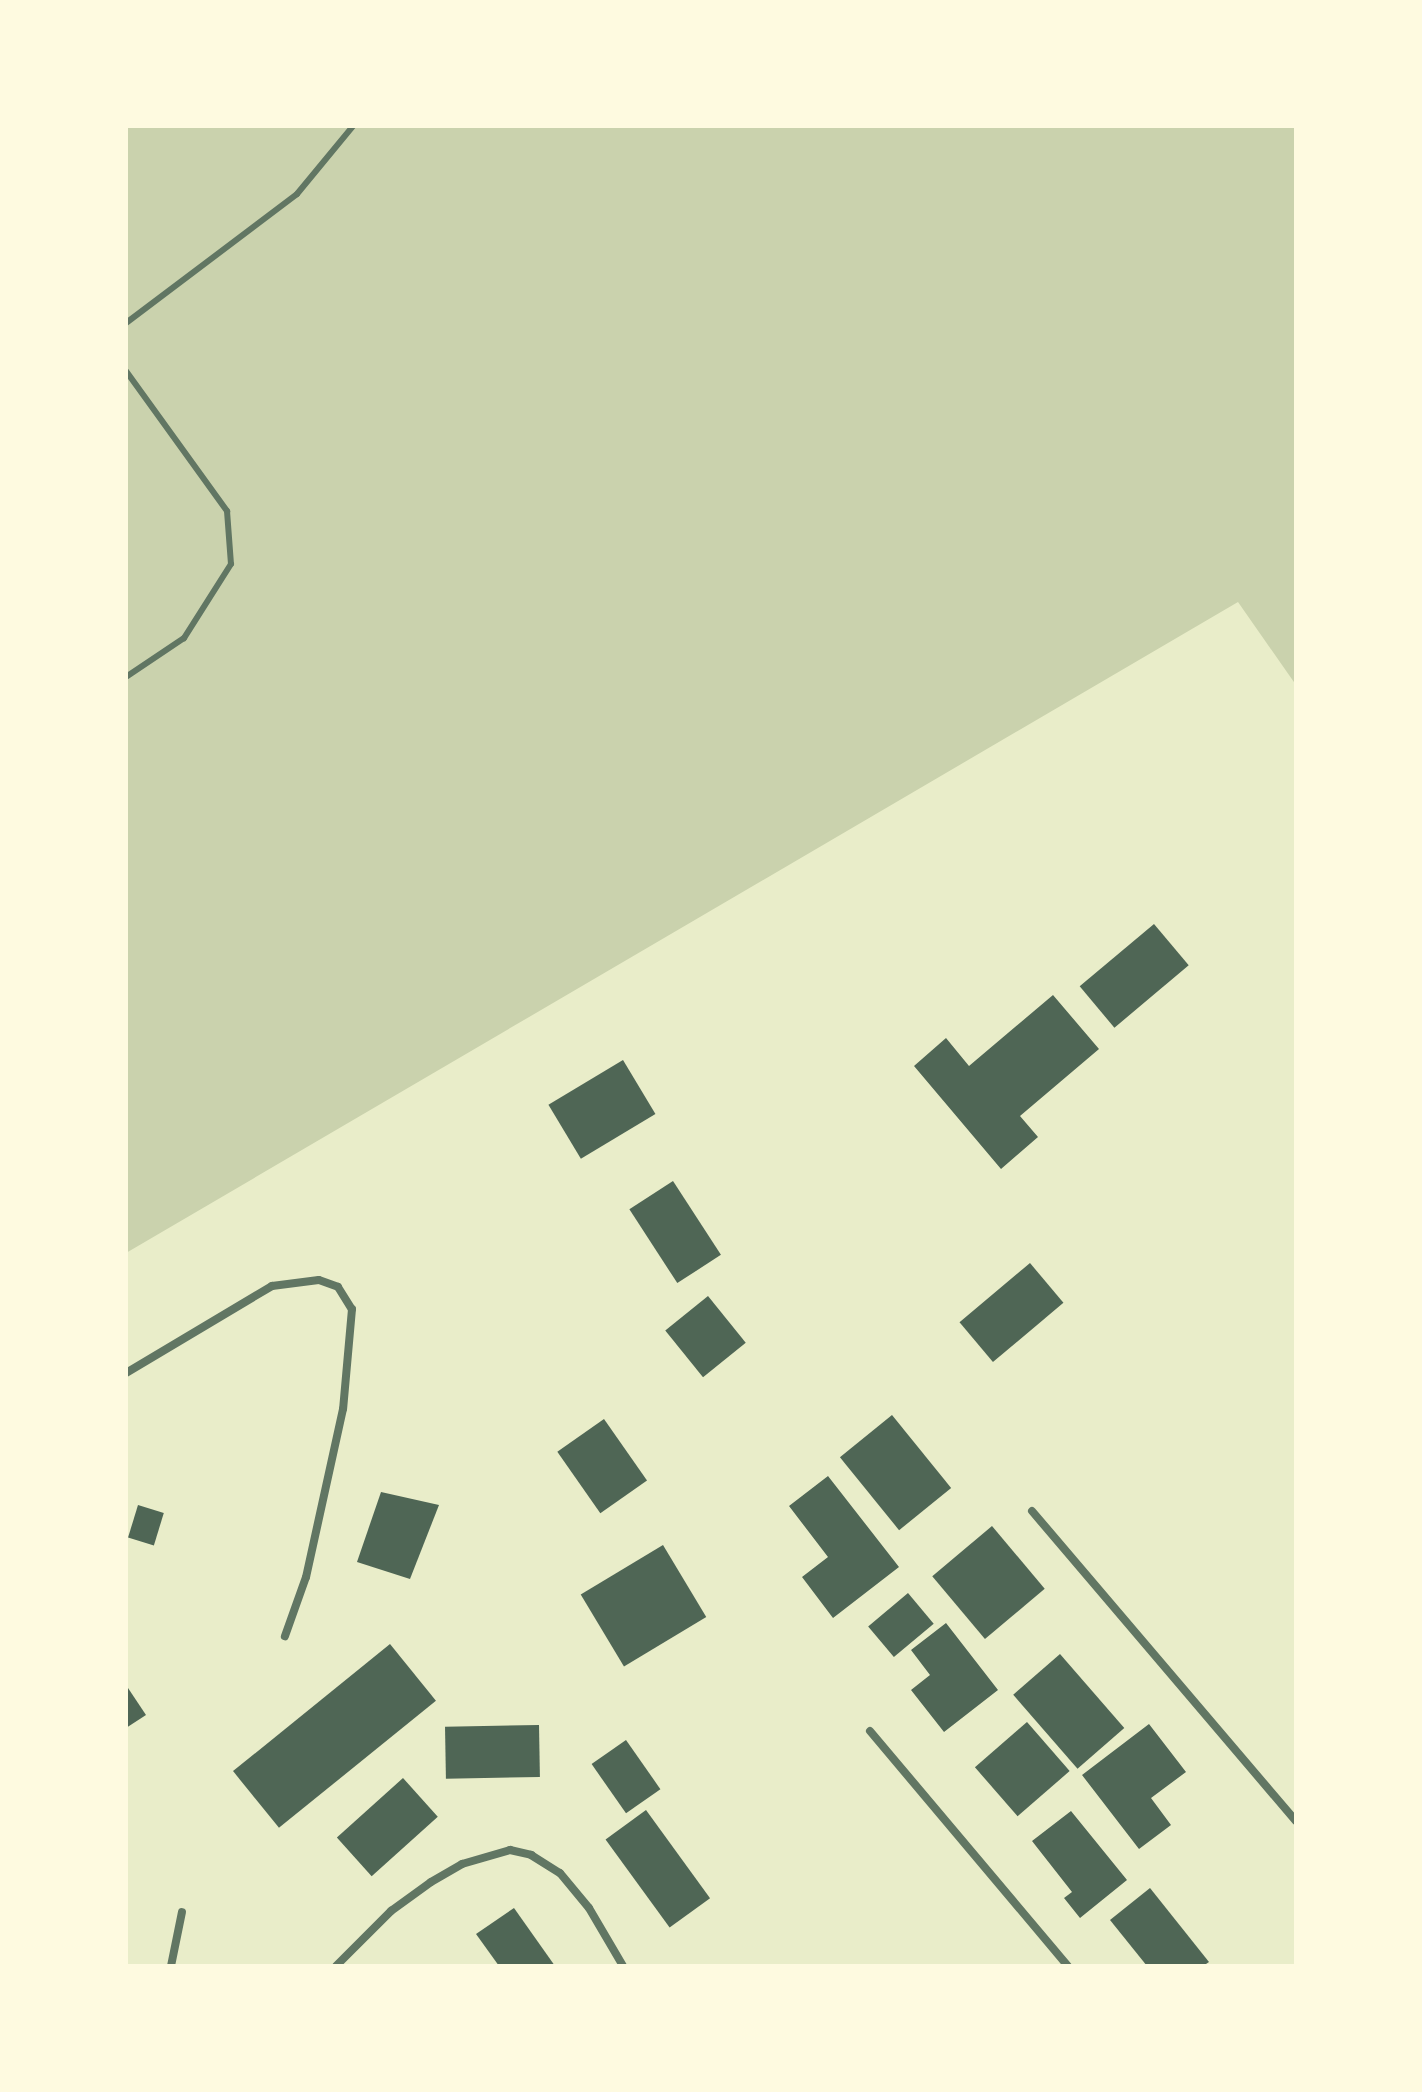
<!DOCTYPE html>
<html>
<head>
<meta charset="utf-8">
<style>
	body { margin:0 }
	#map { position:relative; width:1422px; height:2092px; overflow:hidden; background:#e9edc9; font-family:Montserrat,sans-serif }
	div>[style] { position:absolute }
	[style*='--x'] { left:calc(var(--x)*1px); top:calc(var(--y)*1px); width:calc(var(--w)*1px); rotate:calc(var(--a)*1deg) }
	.green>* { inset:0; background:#cad2ad }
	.building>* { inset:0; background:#4f6655; transform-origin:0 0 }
	.service>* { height:6px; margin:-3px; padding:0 3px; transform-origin:3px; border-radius:3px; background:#617663 }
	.minor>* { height:8px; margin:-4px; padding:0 4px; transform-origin:4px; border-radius:4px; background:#617663 }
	span { translate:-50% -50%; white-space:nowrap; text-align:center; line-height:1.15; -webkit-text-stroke:6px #fefae0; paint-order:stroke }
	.frame { position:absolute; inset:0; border:128px solid #fefae0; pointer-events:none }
</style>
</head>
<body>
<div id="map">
	<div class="green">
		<div style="clip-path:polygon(126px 126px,1296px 126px,1296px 685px,1238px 602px,126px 1253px)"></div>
	</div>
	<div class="building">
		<div style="left:1154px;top:924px;width:54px;height:97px;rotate:50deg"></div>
		<div style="clip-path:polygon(1053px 995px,1099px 1049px,1020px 1116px,1038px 1137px,1001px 1169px,914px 1066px,946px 1038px,969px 1066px)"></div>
		<div style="left:623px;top:1060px;width:63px;height:87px;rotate:59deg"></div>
		<div style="left:673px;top:1181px;width:88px;height:52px;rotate:57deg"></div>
		<div style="left:1030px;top:1263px;width:52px;height:92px;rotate:50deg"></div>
		<div style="left:708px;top:1296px;width:60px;height:55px;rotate:51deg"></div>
		<div style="left:892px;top:1415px;width:94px;height:67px;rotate:51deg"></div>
		<div style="left:604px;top:1419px;width:75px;height:57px;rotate:55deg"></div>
		<div style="clip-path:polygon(828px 1476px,899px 1567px,833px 1618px,802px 1577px,828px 1557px,789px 1506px)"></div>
		<div style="clip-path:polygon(381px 1492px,439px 1505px,410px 1579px,357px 1562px)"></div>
		<div style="left:138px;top:1505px;width:27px;height:34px;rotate:17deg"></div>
		<div style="left:992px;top:1526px;width:82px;height:78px;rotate:50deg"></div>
		<div style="left:663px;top:1545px;width:84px;height:96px;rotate:59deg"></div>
		<div style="left:908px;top:1593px;width:40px;height:52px;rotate:50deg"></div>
		<div style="clip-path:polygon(946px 1623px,998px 1690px,944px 1732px,911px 1690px,930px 1675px,911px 1650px)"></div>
		<div style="left:390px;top:1644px;width:73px;height:202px;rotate:51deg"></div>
		<div style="left:1060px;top:1654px;width:98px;height:62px;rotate:49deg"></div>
		<div style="clip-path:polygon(126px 1685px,146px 1715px,126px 1728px)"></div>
		<div style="left:1027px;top:1722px;width:65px;height:69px;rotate:49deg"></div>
		<div style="clip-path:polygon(1149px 1724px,1186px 1772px,1151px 1798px,1171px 1825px,1139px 1849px,1082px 1775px)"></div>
		<div style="left:539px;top:1725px;width:52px;height:94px;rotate:89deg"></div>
		<div style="left:626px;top:1740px;width:60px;height:42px;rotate:55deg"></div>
		<div style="left:403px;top:1778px;width:52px;height:89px;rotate:48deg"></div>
		<div style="left:646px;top:1810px;width:109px;height:50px;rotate:54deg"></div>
		<div style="clip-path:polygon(1071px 1811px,1127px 1880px,1080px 1918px,1064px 1898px,1072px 1892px,1032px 1841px)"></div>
		<div style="clip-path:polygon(1150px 1888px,1209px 1962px,1203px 1966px,1147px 1966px,1110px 1920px)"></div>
		<div style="clip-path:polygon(514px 1908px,555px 1966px,499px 1966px,476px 1934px)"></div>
	</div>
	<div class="service">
		<div style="--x:126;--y:323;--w:214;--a:-37"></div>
		<div style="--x:297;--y:194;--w:88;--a:-50.5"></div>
		<div style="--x:126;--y:371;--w:173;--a:54.2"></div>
		<div style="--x:227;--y:511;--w:53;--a:85.7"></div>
		<div style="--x:231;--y:564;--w:88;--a:122.4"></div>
		<div style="--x:184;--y:638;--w:70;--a:146.1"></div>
	</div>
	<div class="minor">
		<div style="--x:126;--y:1373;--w:170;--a:-30.8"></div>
		<div style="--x:272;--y:1286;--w:47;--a:-7.3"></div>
		<div style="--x:319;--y:1280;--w:20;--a:20"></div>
		<div style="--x:338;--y:1287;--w:26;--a:58"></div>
		<div style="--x:352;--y:1309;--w:100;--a:95.1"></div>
		<div style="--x:343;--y:1409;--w:172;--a:102.4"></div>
		<div style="--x:306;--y:1577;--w:63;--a:109.6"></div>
		<div style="--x:1032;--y:1511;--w:407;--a:49.6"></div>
		<div style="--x:870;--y:1731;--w:307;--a:49.9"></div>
		<div style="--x:171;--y:1966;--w:55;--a:-78.5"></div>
		<div style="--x:336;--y:1966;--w:78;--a:-45"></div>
		<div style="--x:391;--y:1911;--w:49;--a:-35.9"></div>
		<div style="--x:431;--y:1882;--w:36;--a:-30"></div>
		<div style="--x:462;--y:1864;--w:50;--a:-16.3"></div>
		<div style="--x:510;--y:1850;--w:22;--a:13"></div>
		<div style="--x:531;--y:1855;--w:34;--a:32"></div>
		<div style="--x:560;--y:1873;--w:45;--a:50.4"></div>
		<div style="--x:589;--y:1908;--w:67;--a:59.6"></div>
	</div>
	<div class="frame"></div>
</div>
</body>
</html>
